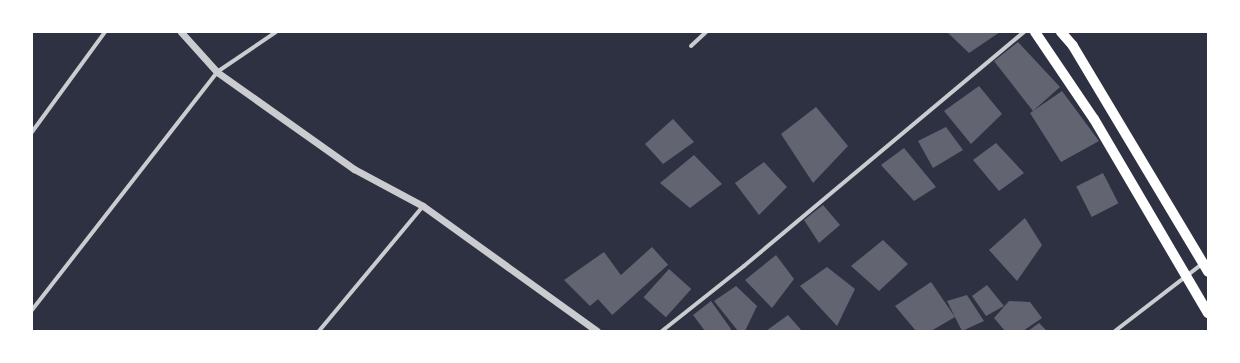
<!DOCTYPE html>
<html>
<head>
<meta charset="utf-8">
<style>
	body { margin:0 }
	#map { position:relative; width:1240px; height:363px; overflow:hidden; background:#2d3142; font-family:"PT Sans Narrow",sans-serif }
	div>[style] { position:absolute }
	[style*='--x'] { left:calc(var(--x)*1px); top:calc(var(--y)*1px); width:calc(var(--w)*1px); rotate:calc(var(--a)*1deg) }
	.building>* { inset:0; background:#626471; transform-origin:0 0 }
	.minor>* { height:4px; margin:-2px; padding:0 2px; transform-origin:2px; border-radius:2px; background:#caccd0 }
	.tertiary>* { height:7px; margin:-3.5px; padding:0 3.5px; transform-origin:3.5px; border-radius:3.5px; background:#caccd0 }
	.primary>* { height:10px; margin:-5px; padding:0 5px; transform-origin:5px; border-radius:5px; background:#fff }
	span { translate:-50% -50%; white-space:nowrap; text-align:center; line-height:1.15; -webkit-text-stroke:3px #fff; paint-order:stroke }
	.frame { position:absolute; inset:0; border:33px solid #fff; pointer-events:none }
</style>
</head>
<body>
<div id="map">
	<div class="building">
		<div style="clip-path:polygon(947px 32px,1000px 32px,969px 53px)"></div>
		<div style="clip-path:polygon(1018px 42px,1060px 87px,1033px 111px,1062px 91px,1099px 141px,1061px 162px,1030px 113px,1033px 111px,994px 61px)"></div>
		<div style="clip-path:polygon(979px 86px,1002px 114px,971px 144px,944px 111px)"></div>
		<div style="clip-path:polygon(816px 107px,848px 146px,813px 183px,781px 134px)"></div>
		<div style="clip-path:polygon(673px 119px,694px 142px,663px 164px,645px 144px)"></div>
		<div style="clip-path:polygon(946px 127px,963px 150px,933px 168px,918px 141px)"></div>
		<div style="clip-path:polygon(996px 143px,1024px 173px,999px 191px,973px 160px)"></div>
		<div style="clip-path:polygon(904px 148px,936px 187px,914px 201px,881px 165px)"></div>
		<div style="clip-path:polygon(694px 155px,722px 184px,690px 208px,660px 183px)"></div>
		<div style="clip-path:polygon(764px 162px,787px 187px,759px 215px,735px 183px)"></div>
		<div style="left:1103px;top:173px;width:34px;height:30px;rotate:63deg"></div>
		<div style="clip-path:polygon(823px 205px,840px 225px,819px 243px,804px 220px)"></div>
		<div style="clip-path:polygon(1025px 218px,1042px 245px,1017px 281px,989px 250px)"></div>
		<div style="clip-path:polygon(883px 240px,908px 264px,879px 291px,851px 266px)"></div>
		<div style="left:652px;top:247px;width:24px;height:75px;rotate:48deg"></div>
		<div style="clip-path:polygon(604px 252px,623px 278px,590px 306px,564px 280px)"></div>
		<div style="clip-path:polygon(776px 255px,794px 279px,772px 308px,745px 280px)"></div>
		<div style="clip-path:polygon(827px 267px,855px 289px,837px 326px,800px 286px)"></div>
		<div style="left:669px;top:269px;width:30px;height:38px;rotate:42deg"></div>
		<div style="clip-path:polygon(931px 282px,955px 317px,947px 301px,967px 295px,984px 321px,962px 331px,955px 317px,931px 331px,916px 331px,895px 306px)"></div>
		<div style="clip-path:polygon(987px 285px,1004px 306px,986px 316px,972px 296px)"></div>
		<div style="clip-path:polygon(736px 286px,757px 306px,745px 331px,738px 331px,714px 301px)"></div>
		<div style="clip-path:polygon(711px 301px,731px 329px,730px 331px,705px 331px,693px 315px)"></div>
		<div style="clip-path:polygon(1009px 301px,1030px 302px,1042px 318px,1023px 331px,1005px 331px,994px 318px)"></div>
		<div style="clip-path:polygon(788px 315px,802px 331px,766px 331px)"></div>
		<div style="clip-path:polygon(1039px 323px,1047px 331px,1028px 331px)"></div>
	</div>
	<div class="minor">
		<div style="--x:691;--y:46;--w:21;--a:-43"></div>
		<div style="--x:32;--y:132;--w:124;--a:-53.9"></div>
		<div style="--x:32;--y:310;--w:301;--a:-52.1"></div>
		<div style="--x:217;--y:72;--w:71;--a:-34.1"></div>
		<div style="--x:319;--y:331;--w:163;--a:-50.2"></div>
		<div style="--x:662;--y:331;--w:105;--a:-38.4"></div>
		<div style="--x:744;--y:266;--w:365;--a:-39.9"></div>
		<div style="--x:1115;--y:331;--w:110;--a:-37.6"></div>
	</div>
	<div class="tertiary">
		<div style="--x:181;--y:32;--w:54;--a:48"></div>
		<div style="--x:217;--y:72;--w:168;--a:35.3"></div>
		<div style="--x:354;--y:169;--w:78;--a:28.2"></div>
		<div style="--x:423;--y:206;--w:214;--a:35.7"></div>
	</div>
	<div class="primary">
		<div style="--x:1035;--y:32;--w:105;--a:55.9"></div>
		<div style="--x:1094;--y:119;--w:225;--a:59.6"></div>
		<div style="--x:1061;--y:32;--w:18;--a:49"></div>
		<div style="--x:1073;--y:46;--w:263;--a:59.1"></div>
	</div>
	<div class="frame"></div>
</div>
</body>
</html>
